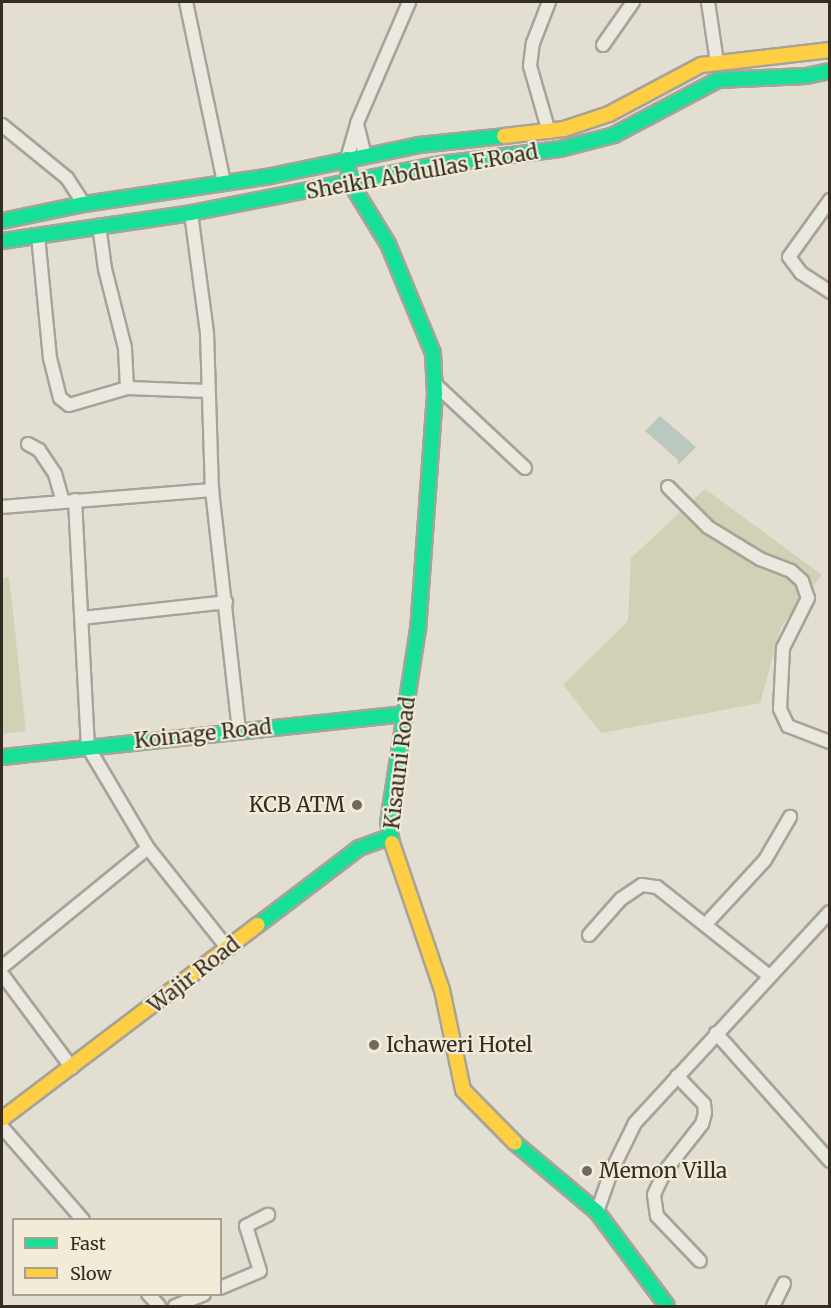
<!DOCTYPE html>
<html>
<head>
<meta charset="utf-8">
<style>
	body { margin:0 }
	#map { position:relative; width:831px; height:1308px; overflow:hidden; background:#e2ded1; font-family:Merriweather,serif }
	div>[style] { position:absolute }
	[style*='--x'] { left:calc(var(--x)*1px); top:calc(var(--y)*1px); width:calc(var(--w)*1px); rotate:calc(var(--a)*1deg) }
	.green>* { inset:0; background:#d0d1b5 }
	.water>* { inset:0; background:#bac8c0 }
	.roads { filter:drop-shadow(2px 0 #a8a399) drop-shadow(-2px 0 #a8a399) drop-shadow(0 2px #a8a399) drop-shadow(0 -2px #a8a399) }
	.street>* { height:12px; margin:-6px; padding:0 6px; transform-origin:6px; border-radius:6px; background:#ebe8e0 }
	.fast>* { height:14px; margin:-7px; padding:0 7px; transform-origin:7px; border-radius:7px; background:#16e098 }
	.slow>* { height:14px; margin:-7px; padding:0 7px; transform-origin:7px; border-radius:7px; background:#ffcf43 }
	.dots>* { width:16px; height:16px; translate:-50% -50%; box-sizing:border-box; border:3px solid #f2ebd8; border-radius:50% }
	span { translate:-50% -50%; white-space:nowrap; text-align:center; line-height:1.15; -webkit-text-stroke:4.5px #f2ebd8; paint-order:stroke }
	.street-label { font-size:21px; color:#362c21 }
	.poi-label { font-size:21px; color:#362c21 }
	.right { translate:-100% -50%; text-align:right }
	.left { translate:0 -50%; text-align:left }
	.frame { position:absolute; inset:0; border:3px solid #362c21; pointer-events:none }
	.legend { position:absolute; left:12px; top:1218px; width:210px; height:78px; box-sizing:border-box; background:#f2ebd8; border:2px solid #a79f8f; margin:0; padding:8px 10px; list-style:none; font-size:18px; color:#362c21 }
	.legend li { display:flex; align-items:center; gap:12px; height:30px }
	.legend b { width:30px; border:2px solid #a79f8f }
</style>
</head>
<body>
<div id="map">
	<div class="green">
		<div style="clip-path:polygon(705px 489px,822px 575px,781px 627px,760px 703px,601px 733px,563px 685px,628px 621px,631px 558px)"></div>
		<div style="clip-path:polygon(9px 577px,26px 731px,2px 734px,2px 578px)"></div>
	</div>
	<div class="water">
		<div style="clip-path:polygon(660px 416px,696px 447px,678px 465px,678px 460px,645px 431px)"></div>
	</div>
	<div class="roads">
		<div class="street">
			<div style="--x:186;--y:2;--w:184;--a:78.1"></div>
			<div style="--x:708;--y:2;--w:61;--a:81.5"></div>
			<div style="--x:603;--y:45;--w:52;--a:-55.1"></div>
			<div style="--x:357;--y:124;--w:33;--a:76"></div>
			<div style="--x:2;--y:125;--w:84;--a:39.2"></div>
			<div style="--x:67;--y:178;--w:31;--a:57"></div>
			<div style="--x:549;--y:132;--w:69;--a:-106.1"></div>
			<div style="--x:530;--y:66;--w:23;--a:-83"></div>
			<div style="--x:533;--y:43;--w:44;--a:-68.7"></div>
			<div style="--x:347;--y:159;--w:37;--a:-74"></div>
			<div style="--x:357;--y:123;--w:132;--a:-66.7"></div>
			<div style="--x:830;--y:200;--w:70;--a:125.7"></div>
			<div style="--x:789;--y:257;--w:20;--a:53"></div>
			<div style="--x:801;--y:273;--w:35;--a:33"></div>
			<div style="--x:191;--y:213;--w:121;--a:82.4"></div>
			<div style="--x:207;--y:333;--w:157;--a:88.2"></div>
			<div style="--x:212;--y:490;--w:242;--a:83.6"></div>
			<div style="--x:38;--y:236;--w:123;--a:84.4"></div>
			<div style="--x:50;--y:358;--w:41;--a:76"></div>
			<div style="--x:60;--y:398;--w:11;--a:38"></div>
			<div style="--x:69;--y:405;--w:60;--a:-16.3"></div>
			<div style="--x:127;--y:388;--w:40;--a:-92.9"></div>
			<div style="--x:125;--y:348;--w:81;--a:-104.2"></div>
			<div style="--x:105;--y:269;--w:44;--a:-97.8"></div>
			<div style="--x:435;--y:384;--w:123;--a:43"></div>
			<div style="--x:127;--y:388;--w:81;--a:2.1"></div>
			<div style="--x:28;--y:444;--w:13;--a:29"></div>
			<div style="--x:39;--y:450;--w:29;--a:56"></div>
			<div style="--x:55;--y:474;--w:29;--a:74"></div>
			<div style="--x:668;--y:487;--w:57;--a:45"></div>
			<div style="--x:708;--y:527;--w:61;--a:31.6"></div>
			<div style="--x:760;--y:559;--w:33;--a:21"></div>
			<div style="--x:791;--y:571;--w:15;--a:42"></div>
			<div style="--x:802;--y:581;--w:18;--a:71"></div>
			<div style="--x:808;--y:598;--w:56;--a:116.6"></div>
			<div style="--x:783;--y:648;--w:61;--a:92.8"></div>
			<div style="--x:780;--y:709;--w:19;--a:65"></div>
			<div style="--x:788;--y:726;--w:45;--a:20.9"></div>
			<div style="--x:75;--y:500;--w:247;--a:87"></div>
			<div style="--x:88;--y:747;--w:117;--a:59.3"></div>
			<div style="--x:148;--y:848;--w:129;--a:51.6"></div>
			<div style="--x:2;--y:507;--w:211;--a:-4.6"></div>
			<div style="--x:82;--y:618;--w:145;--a:-6.3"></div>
			<div style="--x:705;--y:925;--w:88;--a:-47.3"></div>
			<div style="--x:765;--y:860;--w:50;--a:-59.8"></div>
			<div style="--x:589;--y:935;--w:48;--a:-48.4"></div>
			<div style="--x:621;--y:899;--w:25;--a:-34"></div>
			<div style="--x:642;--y:885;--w:15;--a:8"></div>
			<div style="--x:657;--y:887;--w:142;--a:38.4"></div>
			<div style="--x:2;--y:967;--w:188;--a:-39.2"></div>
			<div style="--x:2;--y:974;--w:117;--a:53.3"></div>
			<div style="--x:716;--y:1033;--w:171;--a:48.3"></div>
			<div style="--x:677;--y:1076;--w:39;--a:46"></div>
			<div style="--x:704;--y:1104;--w:9;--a:84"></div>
			<div style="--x:705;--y:1113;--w:11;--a:105"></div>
			<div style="--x:702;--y:1124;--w:60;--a:128.2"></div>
			<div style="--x:665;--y:1171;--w:26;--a:115"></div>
			<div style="--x:654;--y:1195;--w:21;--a:82"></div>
			<div style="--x:657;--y:1216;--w:62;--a:46.3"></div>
			<div style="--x:2;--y:1127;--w:123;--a:48.9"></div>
			<div style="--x:597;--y:1212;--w:42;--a:-70.7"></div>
			<div style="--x:611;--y:1172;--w:55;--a:-63.9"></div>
			<div style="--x:635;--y:1123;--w:287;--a:-47.3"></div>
			<div style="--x:220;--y:1288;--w:43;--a:-23"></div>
			<div style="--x:260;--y:1271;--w:47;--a:-107.3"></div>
			<div style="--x:246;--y:1226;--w:25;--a:-27"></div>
			<div style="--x:148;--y:1294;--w:16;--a:47"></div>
			<div style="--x:175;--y:1306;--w:31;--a:-22"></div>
			<div style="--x:773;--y:1306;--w:25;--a:-64"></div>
		</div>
		<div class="fast">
			<div style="--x:347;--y:159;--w:23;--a:83"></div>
			<div style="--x:350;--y:182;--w:73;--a:58.5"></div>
			<div style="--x:388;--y:244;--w:118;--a:67.6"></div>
			<div style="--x:433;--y:353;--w:41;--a:87.2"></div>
			<div style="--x:435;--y:394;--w:236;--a:94.1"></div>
			<div style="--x:418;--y:629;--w:195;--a:98.8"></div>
			<div style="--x:388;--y:822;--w:21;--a:79"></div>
			<div style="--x:2;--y:221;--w:84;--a:-11.7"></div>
			<div style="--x:84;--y:204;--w:189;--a:-8.5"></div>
			<div style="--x:271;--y:176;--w:151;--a:-11.8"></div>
			<div style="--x:419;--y:145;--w:85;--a:-6"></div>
			<div style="--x:2;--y:241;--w:191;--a:-8.4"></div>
			<div style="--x:191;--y:213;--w:255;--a:-11.1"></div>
			<div style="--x:441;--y:164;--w:120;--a:-7.2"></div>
			<div style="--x:560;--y:149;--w:56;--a:-14.5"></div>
			<div style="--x:614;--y:135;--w:118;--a:-27.9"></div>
			<div style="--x:718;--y:80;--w:88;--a:-2.6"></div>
			<div style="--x:806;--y:76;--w:25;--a:-12"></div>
			<div style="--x:2;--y:757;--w:405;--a:-6.1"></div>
			<div style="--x:258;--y:925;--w:127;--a:-37.3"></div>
			<div style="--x:359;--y:848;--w:32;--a:-20"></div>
			<div style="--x:515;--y:1143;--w:107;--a:40.1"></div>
			<div style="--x:597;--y:1212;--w:117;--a:53.3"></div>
		</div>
		<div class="slow">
			<div style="--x:504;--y:136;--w:60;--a:-6.7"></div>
			<div style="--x:564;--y:129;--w:47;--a:-18.4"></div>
			<div style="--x:609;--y:114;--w:104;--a:-28"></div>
			<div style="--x:701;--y:65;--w:130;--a:-6.6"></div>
			<div style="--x:392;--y:843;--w:155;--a:71.2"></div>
			<div style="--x:442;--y:990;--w:102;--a:78.1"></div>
			<div style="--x:463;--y:1090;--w:74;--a:45.5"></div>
			<div style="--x:2;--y:1119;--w:321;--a:-37.2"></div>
		</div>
	</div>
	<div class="dots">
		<div style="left:357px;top:805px;background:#726a5f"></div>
		<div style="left:374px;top:1045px;background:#726a5f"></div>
		<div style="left:587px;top:1171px;background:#726a5f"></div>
	</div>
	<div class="street-label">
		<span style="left:422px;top:172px;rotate:-10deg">Sheikh Abdullas F.Road</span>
		<span style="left:203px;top:734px;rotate:-6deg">Koinage Road</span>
		<span style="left:400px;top:763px;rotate:-83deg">Kisauni Road</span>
		<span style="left:194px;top:975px;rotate:-38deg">Wajir Road</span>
	</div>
	<div class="poi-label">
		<span class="right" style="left:345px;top:805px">KCB ATM</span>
		<span class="left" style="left:386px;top:1045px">Ichaweri Hotel</span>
		<span class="left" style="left:599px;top:1171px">Memon Villa</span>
	</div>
	<div class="frame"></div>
	<ul class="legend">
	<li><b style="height:8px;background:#16e098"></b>Fast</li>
	<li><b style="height:8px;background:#ffcf43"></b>Slow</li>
	</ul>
</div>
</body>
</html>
